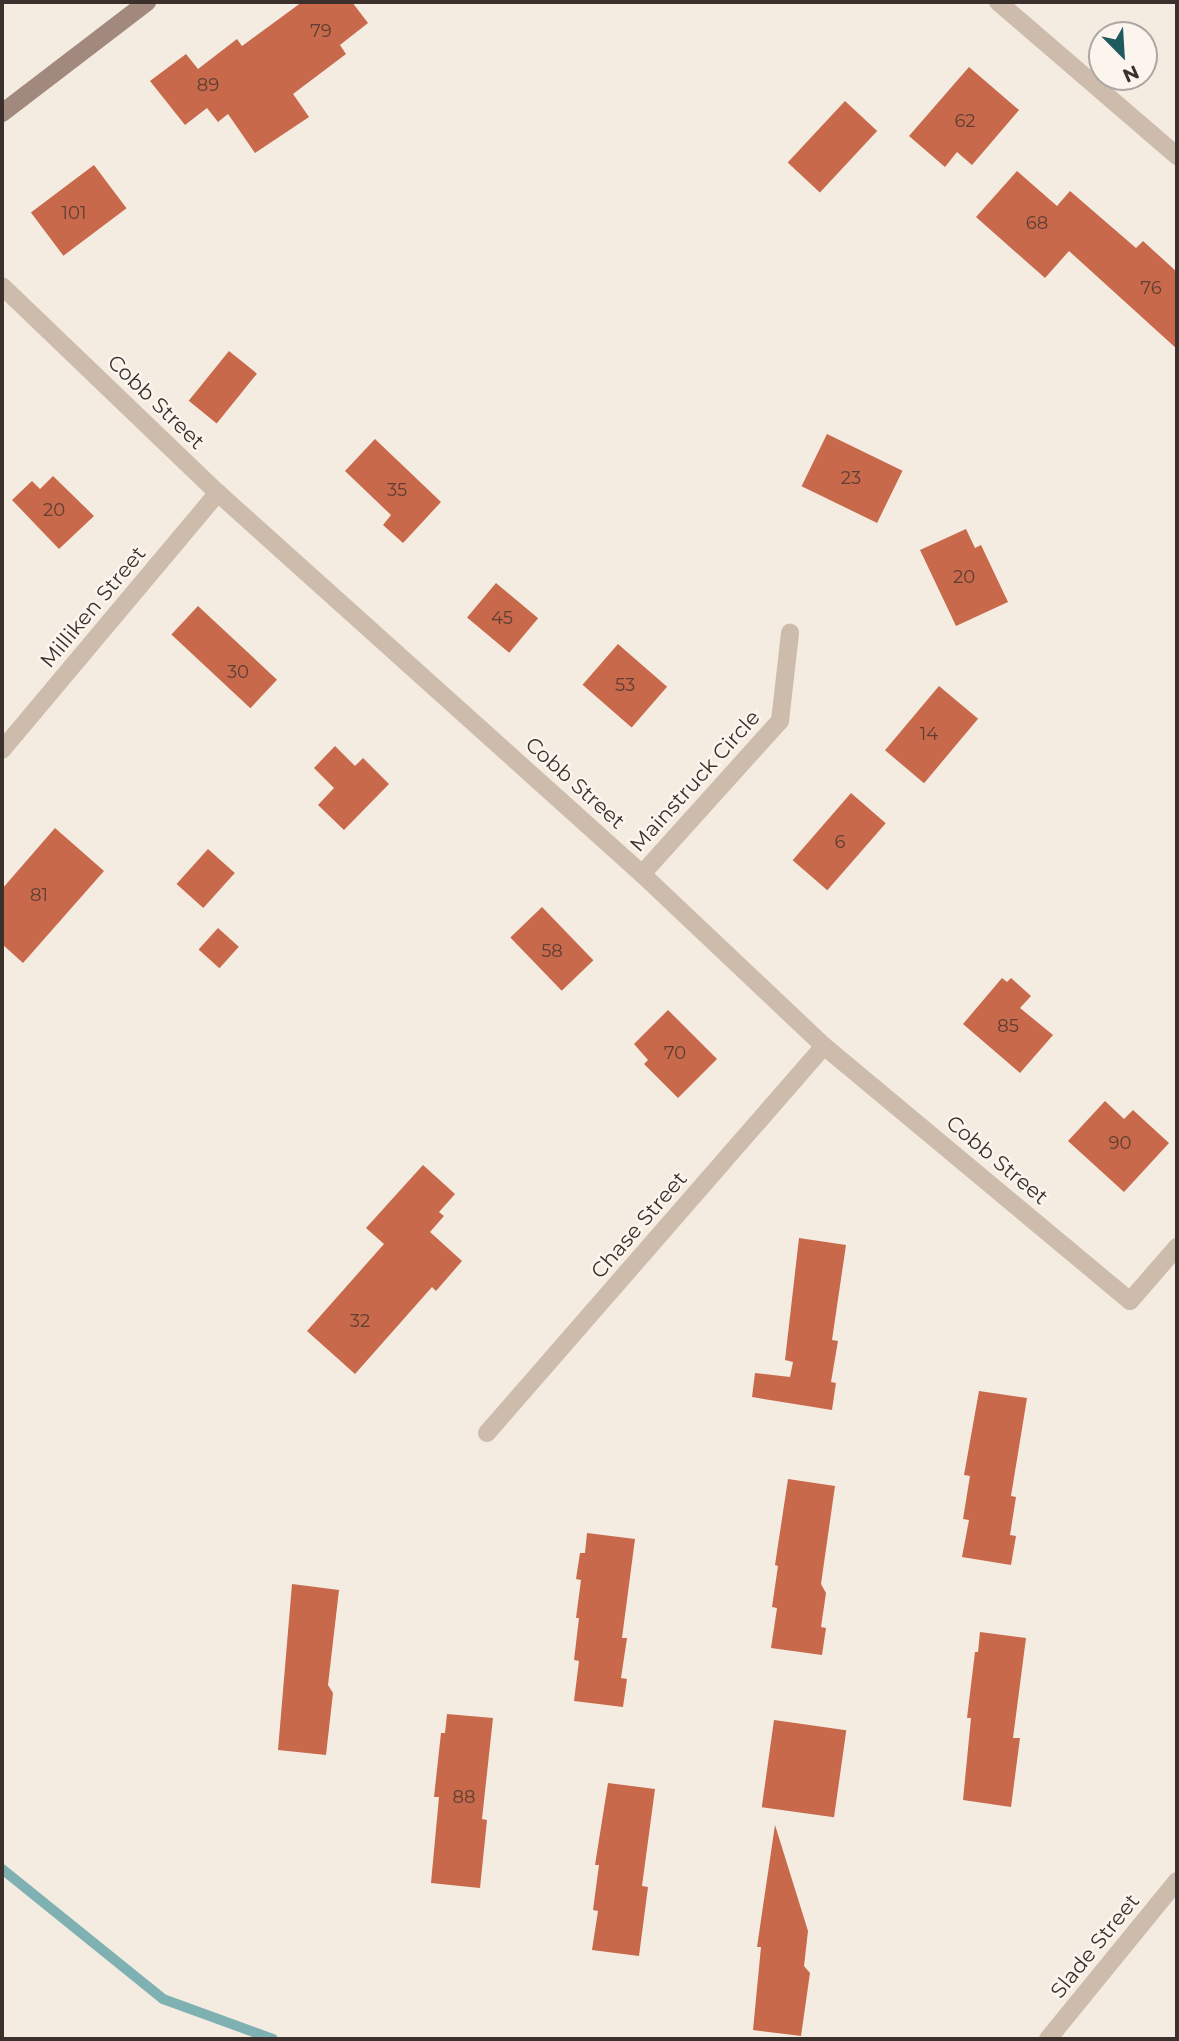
<!DOCTYPE html>
<html>
<head>
<meta charset="utf-8">
<style>
	body { margin:0 }
	#map { position:relative; width:1179px; height:2041px; overflow:hidden; background:#f4ebe1; font-family:Montserrat,sans-serif }
	div>[style] { position:absolute }
	[style*='--x'] { left:calc(var(--x)*1px); top:calc(var(--y)*1px); width:calc(var(--w)*1px); rotate:calc(var(--a)*1deg) }
	.stream>* { height:10px; margin:-5px; padding:0 5px; transform-origin:5px; border-radius:5px; background:#7fb0b2 }
	.building>* { inset:0; background:#c8694b; transform-origin:0 0 }
	.minor>* { height:18px; margin:-9px; padding:0 9px; transform-origin:9px; border-radius:9px; background:#cdbbac }
	.secondary>* { height:18px; margin:-9px; padding:0 9px; transform-origin:9px; border-radius:9px; background:#a18a7d }
	span { translate:-50% -50%; white-space:nowrap; text-align:center; line-height:1.15; -webkit-text-stroke:5px #fbf5ee; paint-order:stroke }
	.number-label { font-size:18px; color:#5e3e33 }
	.number-label span { -webkit-text-stroke-width:0 }
	.street-label { font-size:21px; color:#3b302b }
	.frame { position:absolute; inset:0; border:4px solid #3b302b; pointer-events:none }
	.north { position:absolute; left:1088px; top:21px; width:70px; height:70px; box-sizing:border-box; background:#fbf5ee; border:2px solid #aea6a0; border-radius:50%; rotate:156deg; font-size:19px; font-weight:700; line-height:28px; text-align:center; color:#3b302b }
	.north::after { content:''; display:block; margin:auto; width:24px; height:32px; background:#1f5a5e; clip-path:polygon(50% 0,100% 100%,50% 72%,0 100%) }
</style>
</head>
<body>
<div id="map">
	<div class="stream">
		<div style="--x:2;--y:1869;--w:207;--a:38.9"></div>
		<div style="--x:163;--y:1999;--w:117;--a:20"></div>
	</div>
	<div class="building">
		<div style="clip-path:polygon(302px 2px,352px 2px,368px 23px,340px 45px,346px 54px,293px 94px,309px 117px,255px 153px,228px 114px,218px 122px,207px 108px,185px 125px,150px 81px,186px 54px,198px 69px,237px 39px,242px 46px)"></div>
		<div style="clip-path:polygon(969px 67px,1019px 110px,972px 165px,957px 152px,945px 167px,909px 136px)"></div>
		<div style="left:845px;top:101px;width:44px;height:84px;rotate:43deg"></div>
		<div style="left:94px;top:165px;width:54px;height:79px;rotate:53deg"></div>
		<div style="clip-path:polygon(1017px 171px,1057px 206px,1070px 191px,1136px 248px,1143px 241px,1177px 272px,1177px 349px,1069px 251px,1045px 278px,976px 217px)"></div>
		<div style="left:229px;top:351px;width:36px;height:64px;rotate:39deg"></div>
		<div style="left:827px;top:434px;width:84px;height:58px;rotate:26deg"></div>
		<div style="clip-path:polygon(375px 439px,441px 502px,403px 543px,383px 525px,391px 515px,345px 471px)"></div>
		<div style="clip-path:polygon(53px 476px,94px 516px,59px 549px,12px 500px,32px 481px,40px 489px)"></div>
		<div style="clip-path:polygon(966px 529px,975px 548px,981px 545px,1008px 602px,956px 626px,920px 550px)"></div>
		<div style="left:496px;top:583px;width:55px;height:45px;rotate:40deg"></div>
		<div style="left:198px;top:606px;width:108px;height:39px;rotate:43deg"></div>
		<div style="left:618px;top:644px;width:65px;height:54px;rotate:41deg"></div>
		<div style="left:939px;top:686px;width:51px;height:84px;rotate:40deg"></div>
		<div style="clip-path:polygon(335px 746px,355px 766px,363px 758px,389px 784px,344px 830px,318px 805px,334px 788px,314px 768px)"></div>
		<div style="left:851px;top:793px;width:46px;height:89px;rotate:41deg"></div>
		<div style="clip-path:polygon(55px 828px,104px 871px,23px 963px,2px 944px,2px 889px)"></div>
		<div style="left:208px;top:849px;width:36px;height:47px;rotate:42deg"></div>
		<div style="left:542px;top:907px;width:74px;height:44px;rotate:46deg"></div>
		<div style="left:218px;top:928px;width:28px;height:29px;rotate:42deg"></div>
		<div style="clip-path:polygon(1002px 978px,1007px 982px,1011px 978px,1031px 996px,1020px 1008px,1053px 1035px,1020px 1073px,963px 1024px)"></div>
		<div style="clip-path:polygon(668px 1010px,717px 1059px,678px 1098px,644px 1064px,648px 1060px,634px 1044px)"></div>
		<div style="clip-path:polygon(1105px 1101px,1124px 1119px,1133px 1110px,1169px 1143px,1124px 1192px,1068px 1141px)"></div>
		<div style="clip-path:polygon(423px 1165px,455px 1194px,439px 1212px,444px 1216px,430px 1232px,462px 1261px,436px 1291px,432px 1287px,355px 1374px,307px 1331px,384px 1244px,366px 1228px)"></div>
		<div style="clip-path:polygon(799px 1238px,846px 1245px,832px 1340px,838px 1341px,831px 1382px,836px 1383px,832px 1410px,752px 1397px,755px 1373px,790px 1377px,793px 1362px,785px 1360px)"></div>
		<div style="clip-path:polygon(979px 1391px,1027px 1398px,1011px 1496px,1016px 1497px,1010px 1535px,1016px 1536px,1011px 1565px,962px 1557px,969px 1520px,963px 1519px,970px 1476px,964px 1475px)"></div>
		<div style="clip-path:polygon(788px 1479px,835px 1486px,821px 1584px,826px 1593px,821px 1627px,826px 1628px,822px 1655px,771px 1648px,777px 1608px,772px 1607px,778px 1566px,775px 1565px)"></div>
		<div style="clip-path:polygon(587px 1533px,635px 1539px,622px 1638px,627px 1638px,621px 1678px,627px 1679px,623px 1707px,574px 1701px,579px 1661px,574px 1660px,579px 1618px,576px 1618px,581px 1580px,576px 1579px,580px 1553px,585px 1553px)"></div>
		<div style="clip-path:polygon(292px 1584px,339px 1590px,328px 1685px,333px 1693px,326px 1755px,278px 1750px)"></div>
		<div style="clip-path:polygon(980px 1632px,1026px 1638px,1013px 1738px,1020px 1738px,1011px 1807px,963px 1800px,971px 1718px,967px 1718px,975px 1652px,978px 1652px)"></div>
		<div style="clip-path:polygon(447px 1714px,493px 1718px,482px 1819px,487px 1820px,480px 1888px,431px 1883px,439px 1797px,434px 1797px,441px 1733px,445px 1733px)"></div>
		<div style="left:774px;top:1720px;width:73px;height:88px;rotate:8deg"></div>
		<div style="clip-path:polygon(608px 1783px,655px 1789px,642px 1886px,648px 1887px,639px 1956px,592px 1950px,598px 1911px,593px 1910px,599px 1865px,595px 1865px)"></div>
		<div style="clip-path:polygon(775px 1825px,808px 1931px,804px 1966px,810px 1973px,801px 2036px,753px 2030px,761px 1947px,757px 1947px)"></div>
	</div>
	<div class="minor">
		<div style="--x:998;--y:2;--w:236;--a:40.7"></div>
		<div style="--x:2;--y:286;--w:299;--a:43.8"></div>
		<div style="--x:218;--y:493;--w:570;--a:41.94"></div>
		<div style="--x:642;--y:874;--w:250;--a:43.4"></div>
		<div style="--x:824;--y:1046;--w:398;--a:39.8"></div>
		<div style="--x:1130;--y:1301;--w:72;--a:-49"></div>
		<div style="--x:2;--y:750;--w:336;--a:-50"></div>
		<div style="--x:642;--y:874;--w:206;--a:-48"></div>
		<div style="--x:780;--y:721;--w:89;--a:-83.5"></div>
		<div style="--x:487;--y:1433;--w:513;--a:-48.95"></div>
		<div style="--x:1048;--y:2039;--w:204;--a:-50.8"></div>
	</div>
	<div class="secondary">
		<div style="--x:2;--y:113;--w:183;--a:-37.4"></div>
	</div>
	<div class="number-label">
		<span style="left:321px;top:31px">79</span>
		<span style="left:208px;top:85px">89</span>
		<span style="left:965px;top:121px">62</span>
		<span style="left:74px;top:213px">101</span>
		<span style="left:1037px;top:223px">68</span>
		<span style="left:1151px;top:288px">76</span>
		<span style="left:851px;top:478px">23</span>
		<span style="left:397px;top:490px">35</span>
		<span style="left:54px;top:510px">20</span>
		<span style="left:964px;top:577px">20</span>
		<span style="left:502px;top:618px">45</span>
		<span style="left:238px;top:672px">30</span>
		<span style="left:625px;top:685px">53</span>
		<span style="left:929px;top:734px">14</span>
		<span style="left:840px;top:842px">6</span>
		<span style="left:39px;top:895px">81</span>
		<span style="left:552px;top:951px">58</span>
		<span style="left:1008px;top:1026px">85</span>
		<span style="left:675px;top:1053px">70</span>
		<span style="left:1120px;top:1143px">90</span>
		<span style="left:360px;top:1321px">32</span>
		<span style="left:464px;top:1797px">88</span>
	</div>
	<div class="street-label">
		<span style="left:156px;top:402px;rotate:44deg">Cobb Street</span>
		<span style="left:93px;top:607px;rotate:-50deg">Milliken Street</span>
		<span style="left:695px;top:781px;rotate:-48deg">Mainstruck Circle</span>
		<span style="left:575px;top:783px;rotate:42deg">Cobb Street</span>
		<span style="left:997px;top:1160px;rotate:40deg">Cobb Street</span>
		<span style="left:639px;top:1225px;rotate:-49deg">Chase Street</span>
		<span style="left:1095px;top:1946px;rotate:-51deg">Slade Street</span>
	</div>
	<div class="frame"></div>
	<div class="north">N</div>
</div>
</body>
</html>
